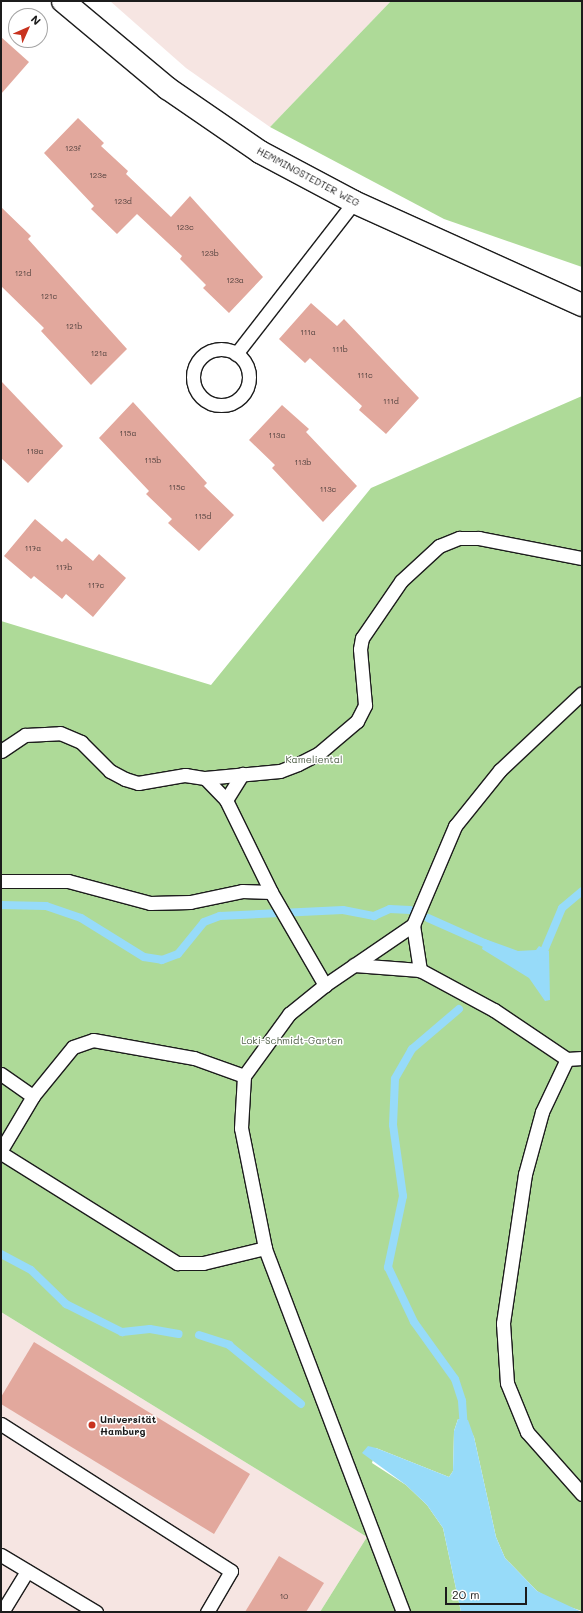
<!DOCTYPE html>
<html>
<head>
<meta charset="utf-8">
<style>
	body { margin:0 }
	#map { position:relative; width:583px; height:1613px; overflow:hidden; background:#fff; font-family:Mali,sans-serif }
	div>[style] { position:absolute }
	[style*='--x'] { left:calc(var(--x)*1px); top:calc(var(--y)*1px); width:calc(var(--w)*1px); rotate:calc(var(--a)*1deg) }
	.built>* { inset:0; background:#f6e5e2 }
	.green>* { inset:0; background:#aeda98 }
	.water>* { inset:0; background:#97dbf9 }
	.stream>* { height:8px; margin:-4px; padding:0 4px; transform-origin:4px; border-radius:4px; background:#97dbf9 }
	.building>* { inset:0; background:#e2a89d }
	.roads { filter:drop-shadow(1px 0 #1c1c1c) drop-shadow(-1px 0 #1c1c1c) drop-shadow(0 1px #1c1c1c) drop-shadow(0 -1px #1c1c1c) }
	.service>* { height:13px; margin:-6.5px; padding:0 6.5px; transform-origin:6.5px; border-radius:6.5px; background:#fff }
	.service>.ring { margin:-6.5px; padding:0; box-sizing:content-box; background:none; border:13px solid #fff; border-radius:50% }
	.minor>* { height:22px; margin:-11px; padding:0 11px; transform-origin:11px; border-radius:11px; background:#fff }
	.dots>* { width:11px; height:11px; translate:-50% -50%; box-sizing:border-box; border:2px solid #fff; border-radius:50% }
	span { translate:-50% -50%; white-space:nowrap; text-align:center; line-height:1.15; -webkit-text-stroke:3px #fff; paint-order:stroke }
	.number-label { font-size:8px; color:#4e3f3c }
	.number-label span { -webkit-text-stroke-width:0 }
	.street-label { font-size:10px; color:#1c1c1c }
	.park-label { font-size:10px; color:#4f5e47 }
	.poi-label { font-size:10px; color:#1c1c1c; font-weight:700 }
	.left { translate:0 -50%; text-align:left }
	.frame { position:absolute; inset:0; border:2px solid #1c1c1c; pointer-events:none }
	.north { position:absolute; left:8px; top:8px; width:40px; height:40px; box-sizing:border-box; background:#fff; border:1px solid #a4a4a4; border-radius:50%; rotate:45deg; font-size:11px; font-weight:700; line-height:16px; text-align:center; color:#1c1c1c }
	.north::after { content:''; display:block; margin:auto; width:14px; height:18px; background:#c8321e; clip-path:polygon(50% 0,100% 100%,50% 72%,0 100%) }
	.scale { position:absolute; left:445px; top:1587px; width:82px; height:18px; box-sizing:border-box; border:2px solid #1c1c1c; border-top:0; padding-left:5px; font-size:12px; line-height:14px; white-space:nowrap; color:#1c1c1c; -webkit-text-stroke:3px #fff; paint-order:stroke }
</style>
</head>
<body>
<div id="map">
	<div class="built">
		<div style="clip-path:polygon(110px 1px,391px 1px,270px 127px,186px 68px)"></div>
		<div style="clip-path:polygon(1px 1312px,367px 1537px,320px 1612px,1px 1612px)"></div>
	</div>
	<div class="green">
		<div style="clip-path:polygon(391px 1px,582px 1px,582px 267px,444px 219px,270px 127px)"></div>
		<div style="clip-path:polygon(582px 396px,582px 1611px,554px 1602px,537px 1591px,505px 1558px,496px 1537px,474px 1437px,464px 1419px,458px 1419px,454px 1431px,453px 1471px,449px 1477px,376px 1448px,372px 1463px,406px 1485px,427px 1505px,443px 1528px,461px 1612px,320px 1612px,367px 1537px,1px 1312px,1px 621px,211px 685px,371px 488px)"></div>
	</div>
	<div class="water">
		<div style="clip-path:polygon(485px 939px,518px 951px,536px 950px,539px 946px,549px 951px,550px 1000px,545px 1001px,529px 978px,482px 949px)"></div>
		<div style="clip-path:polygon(458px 1419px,468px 1420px,474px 1437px,496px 1537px,505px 1558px,537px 1591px,582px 1612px,461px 1612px,443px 1528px,427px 1505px,406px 1485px,362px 1453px,368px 1446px,376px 1448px,449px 1477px,453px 1471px,454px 1431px)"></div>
	</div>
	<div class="stream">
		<div style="--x:1;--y:905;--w:45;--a:1.3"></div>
		<div style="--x:46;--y:906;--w:37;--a:19"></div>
		<div style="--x:81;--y:918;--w:74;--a:31.8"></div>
		<div style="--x:144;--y:957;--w:18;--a:9"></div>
		<div style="--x:162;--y:960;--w:17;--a:-21"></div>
		<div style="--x:178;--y:954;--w:41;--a:-50.9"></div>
		<div style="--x:204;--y:922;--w:17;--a:-21"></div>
		<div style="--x:220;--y:916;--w:123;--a:-2.8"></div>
		<div style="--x:343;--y:910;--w:32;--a:11"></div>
		<div style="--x:374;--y:916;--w:17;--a:-24"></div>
		<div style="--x:390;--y:909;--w:20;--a:3"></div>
		<div style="--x:428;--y:918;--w:71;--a:24"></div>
		<div style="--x:541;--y:958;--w:54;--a:-67.2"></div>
		<div style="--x:562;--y:908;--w:26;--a:-40"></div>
		<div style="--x:459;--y:1009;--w:62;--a:139.6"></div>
		<div style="--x:412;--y:1049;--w:34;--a:120"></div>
		<div style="--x:395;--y:1079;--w:46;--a:92.5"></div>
		<div style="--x:393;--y:1125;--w:72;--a:82"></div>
		<div style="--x:403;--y:1196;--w:73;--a:101.9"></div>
		<div style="--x:388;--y:1267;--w:61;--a:64.7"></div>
		<div style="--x:414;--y:1322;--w:70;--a:54.3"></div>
		<div style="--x:455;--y:1379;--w:23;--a:72"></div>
		<div style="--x:462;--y:1401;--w:29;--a:86"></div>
		<div style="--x:1;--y:1254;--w:34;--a:28"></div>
		<div style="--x:31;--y:1270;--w:49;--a:44.2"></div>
		<div style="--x:66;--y:1304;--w:63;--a:26.6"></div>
		<div style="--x:122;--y:1332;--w:28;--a:-6"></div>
		<div style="--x:150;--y:1329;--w:29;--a:10"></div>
		<div style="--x:199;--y:1335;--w:32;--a:18"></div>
		<div style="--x:229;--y:1345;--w:93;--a:39.3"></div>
	</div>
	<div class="building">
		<div style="clip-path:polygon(1px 37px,29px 62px,1px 94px)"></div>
		<div style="clip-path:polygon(78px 118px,104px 143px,101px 146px,128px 171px,126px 174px,171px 217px,190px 196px,263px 277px,229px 313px,203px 288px,206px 285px,180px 259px,182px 256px,137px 214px,117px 234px,91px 209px,94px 206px,44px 153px)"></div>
		<div style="clip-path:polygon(1px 207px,31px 236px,28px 239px,127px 349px,91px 385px,41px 331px,44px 328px,1px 286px)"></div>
		<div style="clip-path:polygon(311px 303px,337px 326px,344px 319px,419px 398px,386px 434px,359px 410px,362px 406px,310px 358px,305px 363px,279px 339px)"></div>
		<div style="clip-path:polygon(1px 381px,63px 446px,28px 483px,1px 458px)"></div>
		<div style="clip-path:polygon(133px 402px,207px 483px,204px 486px,234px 515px,199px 551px,168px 523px,172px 519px,146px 494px,149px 491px,99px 438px)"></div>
		<div style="clip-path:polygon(282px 405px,309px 429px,306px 432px,357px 486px,323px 522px,272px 468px,275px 465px,249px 440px)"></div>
		<div style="clip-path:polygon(35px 519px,62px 542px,66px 538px,93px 561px,99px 554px,126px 578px,93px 617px,66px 594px,62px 599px,34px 576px,31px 579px,4px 556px)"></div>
		<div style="clip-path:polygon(34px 1342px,250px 1474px,214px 1534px,1px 1404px,1px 1397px)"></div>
		<div style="clip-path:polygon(279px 1556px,324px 1583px,306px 1612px,245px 1612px)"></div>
	</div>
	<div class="roads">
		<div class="service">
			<div class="ring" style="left:193px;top:349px;width:43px;height:43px"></div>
			<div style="--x:236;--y:354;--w:192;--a:-52.2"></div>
			<div style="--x:1;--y:751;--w:29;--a:-34"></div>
			<div style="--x:25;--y:735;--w:35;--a:-3"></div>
			<div style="--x:60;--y:733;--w:23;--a:23"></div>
			<div style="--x:81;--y:742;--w:41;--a:45"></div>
			<div style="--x:110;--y:771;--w:17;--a:28"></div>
			<div style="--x:125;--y:779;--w:14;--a:17"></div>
			<div style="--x:138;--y:783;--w:48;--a:-9.7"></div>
			<div style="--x:185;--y:775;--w:20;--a:9"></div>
			<div style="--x:205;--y:778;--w:30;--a:46"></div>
			<div style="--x:226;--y:800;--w:102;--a:63.9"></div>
			<div style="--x:271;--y:892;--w:108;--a:59.9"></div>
			<div style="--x:205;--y:778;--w:75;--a:-5.3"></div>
			<div style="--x:280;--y:771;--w:19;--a:-21"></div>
			<div style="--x:298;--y:764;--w:22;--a:-27"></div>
			<div style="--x:318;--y:754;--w:51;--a:-40.2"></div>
			<div style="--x:357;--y:721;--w:18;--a:-63"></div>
			<div style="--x:365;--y:705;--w:56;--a:-95.1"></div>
			<div style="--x:360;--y:649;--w:11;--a:-80"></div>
			<div style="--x:362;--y:638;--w:69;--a:-55.6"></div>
			<div style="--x:401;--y:581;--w:52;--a:-42.6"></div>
			<div style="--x:439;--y:546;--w:22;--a:-22"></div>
			<div style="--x:459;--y:538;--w:20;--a:0"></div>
			<div style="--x:479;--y:538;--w:105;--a:11"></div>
			<div style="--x:226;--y:800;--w:31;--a:-58"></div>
			<div style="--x:1;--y:881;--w:67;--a:0"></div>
			<div style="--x:68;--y:881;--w:85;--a:15"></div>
			<div style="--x:150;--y:903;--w:40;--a:-1.4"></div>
			<div style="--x:190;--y:902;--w:53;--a:-11.9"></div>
			<div style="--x:242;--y:891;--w:29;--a:2"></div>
			<div style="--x:413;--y:925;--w:108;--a:-67"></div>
			<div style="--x:455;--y:826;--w:72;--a:-51.2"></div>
			<div style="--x:500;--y:770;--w:112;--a:-43.2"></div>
			<div style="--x:354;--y:965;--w:66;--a:4.3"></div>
			<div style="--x:567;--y:1059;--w:59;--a:115.3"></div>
			<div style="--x:542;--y:1112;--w:64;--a:105.3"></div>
			<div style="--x:525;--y:1174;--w:151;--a:98.4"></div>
			<div style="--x:503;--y:1323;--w:60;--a:86.2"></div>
			<div style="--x:507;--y:1383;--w:53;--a:67.8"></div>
			<div style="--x:527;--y:1432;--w:83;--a:48.4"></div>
			<div style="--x:1;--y:1074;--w:39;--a:35"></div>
			<div style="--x:33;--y:1096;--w:63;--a:-50.8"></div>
			<div style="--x:73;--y:1047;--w:21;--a:-19"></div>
			<div style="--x:93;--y:1040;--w:103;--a:10.1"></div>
			<div style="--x:194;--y:1058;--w:53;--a:19.8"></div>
			<div style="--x:1;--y:1150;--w:63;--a:-59.3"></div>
			<div style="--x:1;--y:1153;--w:208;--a:32"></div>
			<div style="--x:177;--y:1263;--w:26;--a:0"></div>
			<div style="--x:203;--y:1263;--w:64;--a:-13.6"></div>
			<div style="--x:1;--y:1424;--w:273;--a:32.6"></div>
			<div style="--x:231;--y:1571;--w:48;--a:120.3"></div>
			<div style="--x:1;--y:1555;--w:111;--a:31"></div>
			<div style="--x:2;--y:1612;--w:48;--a:-58.6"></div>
			<div style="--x:403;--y:1612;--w:389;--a:-110.8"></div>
			<div style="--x:265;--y:1248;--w:122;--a:-101.3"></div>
			<div style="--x:241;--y:1128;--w:52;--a:-86.7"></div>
			<div style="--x:244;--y:1076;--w:77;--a:-54"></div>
			<div style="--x:289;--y:1014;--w:46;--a:-38.9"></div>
			<div style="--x:325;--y:985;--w:107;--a:-34.3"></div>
			<div style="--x:413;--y:925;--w:46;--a:81.2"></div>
			<div style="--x:420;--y:970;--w:84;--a:28.4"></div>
			<div style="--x:494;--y:1010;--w:88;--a:33.9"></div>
			<div style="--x:567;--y:1059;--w:15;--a:-4"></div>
		</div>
		<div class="minor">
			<div style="--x:63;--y:1;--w:136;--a:39.9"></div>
			<div style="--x:167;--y:88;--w:113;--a:34.5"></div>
			<div style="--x:260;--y:152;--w:106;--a:28"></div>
			<div style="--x:354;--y:202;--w:250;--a:24.3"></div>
		</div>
	</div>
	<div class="dots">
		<div style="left:92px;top:1425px;background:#c8321e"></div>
	</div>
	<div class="number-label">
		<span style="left:73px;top:149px">123f</span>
		<span style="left:98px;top:176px">123e</span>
		<span style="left:123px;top:202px">123d</span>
		<span style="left:185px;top:228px">123c</span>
		<span style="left:210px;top:254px">123b</span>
		<span style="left:23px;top:274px">121d</span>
		<span style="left:235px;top:281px">123a</span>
		<span style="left:49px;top:297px">121c</span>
		<span style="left:74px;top:327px">121b</span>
		<span style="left:308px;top:333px">111a</span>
		<span style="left:340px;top:350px">111b</span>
		<span style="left:99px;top:354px">121a</span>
		<span style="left:365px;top:376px">111c</span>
		<span style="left:391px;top:402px">111d</span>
		<span style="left:128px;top:434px">115a</span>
		<span style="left:277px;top:436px">113a</span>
		<span style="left:35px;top:452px">119a</span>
		<span style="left:153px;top:461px">115b</span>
		<span style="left:303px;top:463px">113b</span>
		<span style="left:177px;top:488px">115c</span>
		<span style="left:328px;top:490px">113c</span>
		<span style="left:203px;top:517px">115d</span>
		<span style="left:33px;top:549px">117a</span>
		<span style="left:64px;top:568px">117b</span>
		<span style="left:96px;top:586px">117c</span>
		<span style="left:284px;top:1597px">10</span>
	</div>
	<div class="street-label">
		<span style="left:308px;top:177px;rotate:28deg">HEMMINGSTEDTER WEG</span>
	</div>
	<div class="park-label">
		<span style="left:314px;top:760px">Kameliental</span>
		<span style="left:292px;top:1041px">Loki-Schmidt-Garten</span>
	</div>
	<div class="poi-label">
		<span class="left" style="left:100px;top:1425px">Universität<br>Hamburg</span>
	</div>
	<div class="frame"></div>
	<div class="north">N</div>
	<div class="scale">20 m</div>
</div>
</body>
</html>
